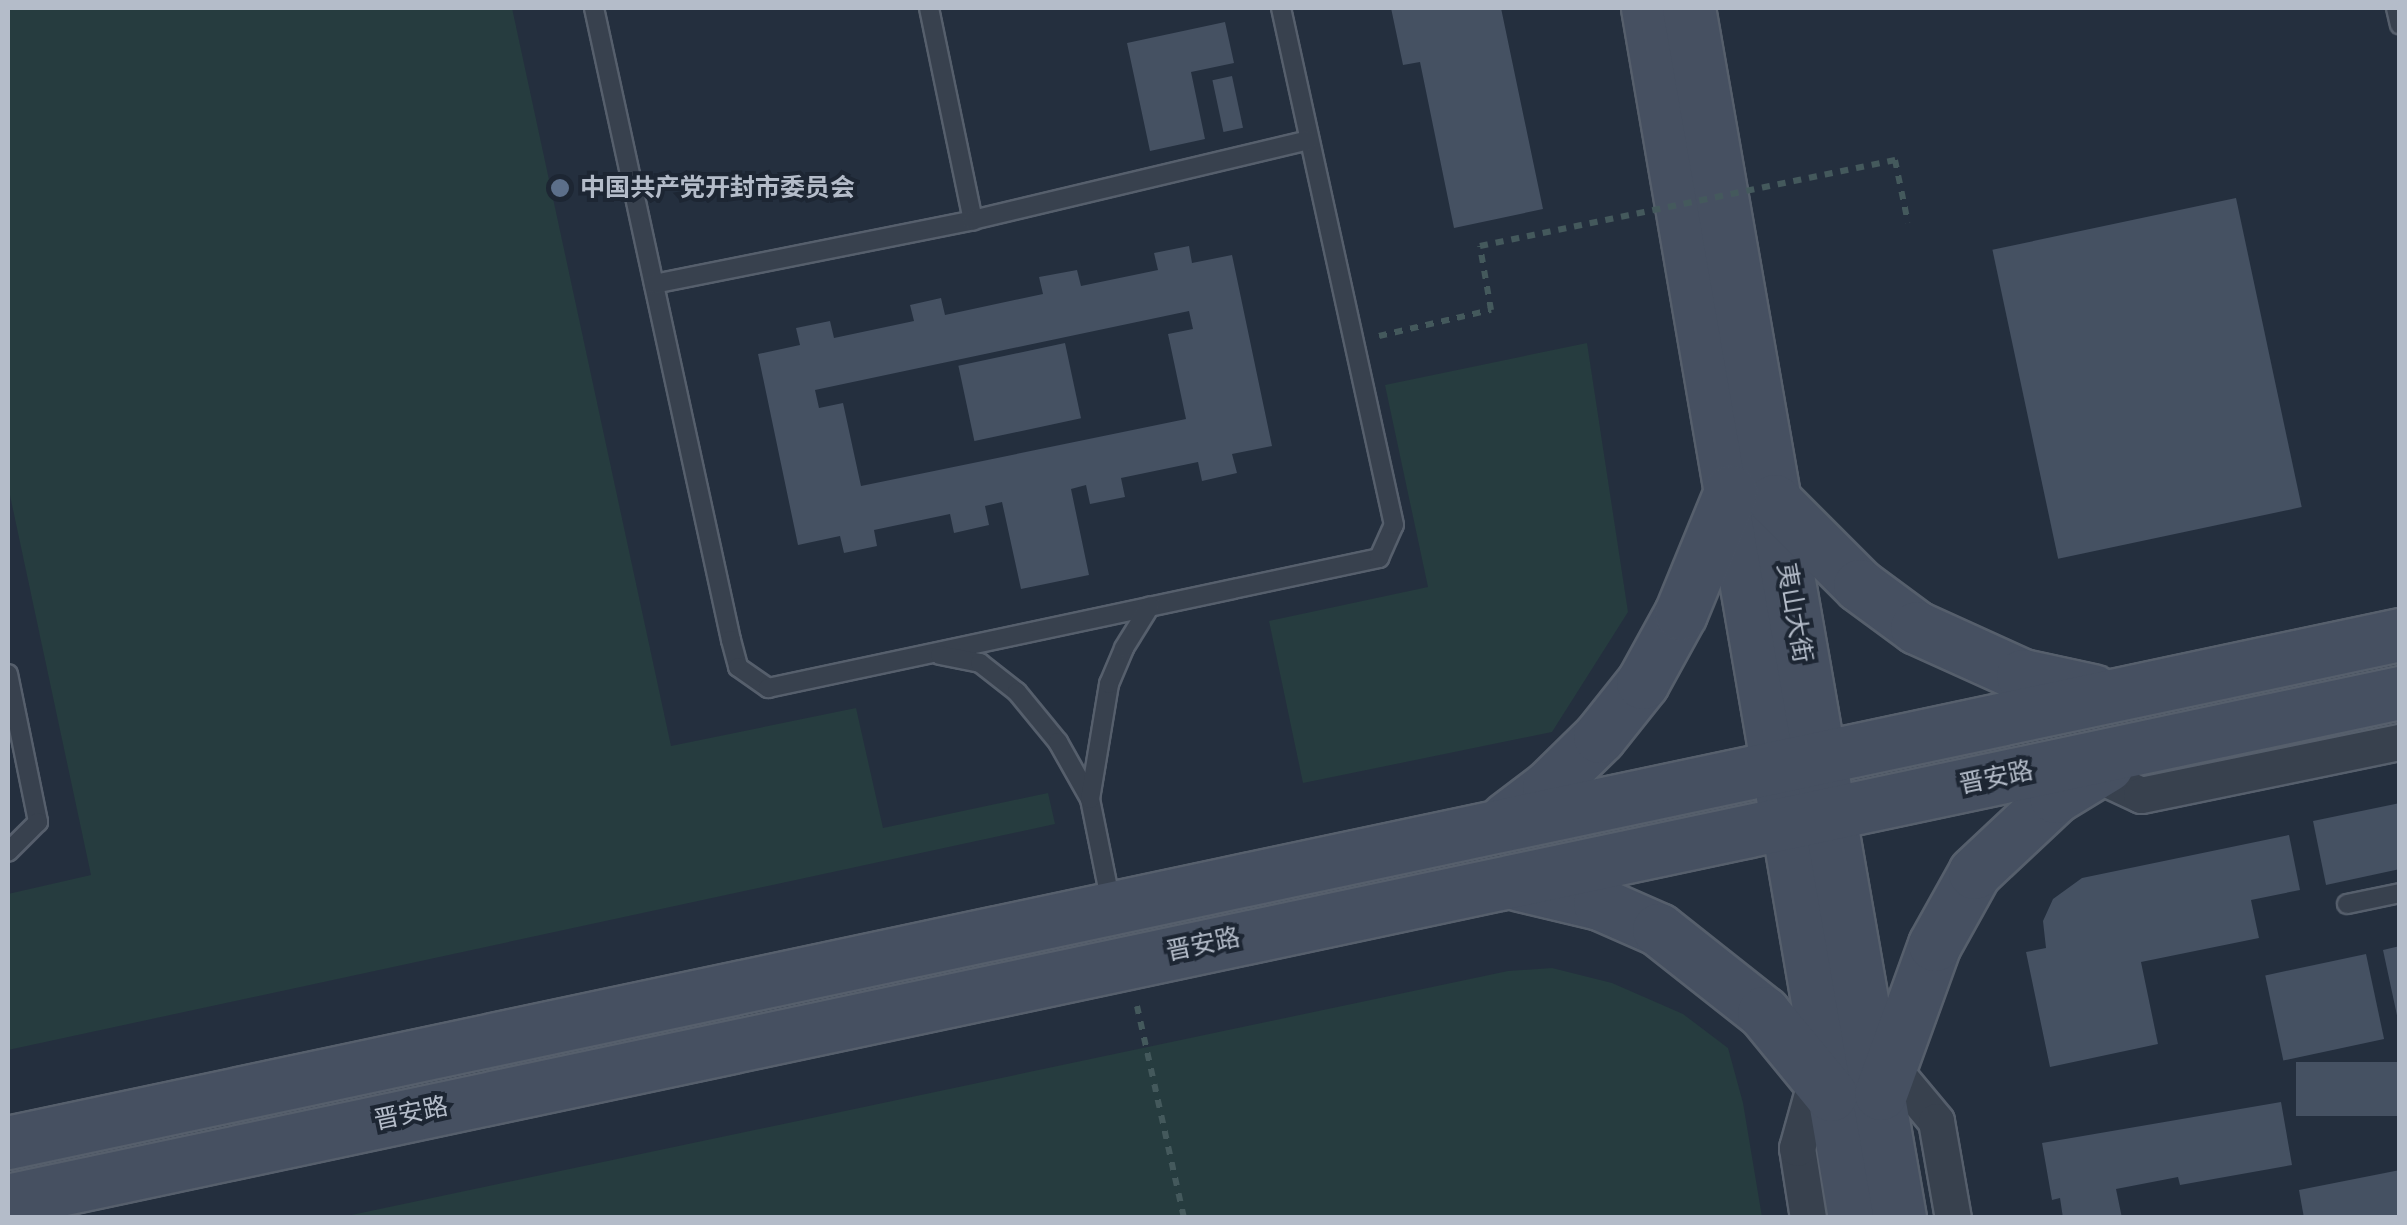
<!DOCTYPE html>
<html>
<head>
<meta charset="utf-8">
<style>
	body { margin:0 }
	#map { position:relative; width:2407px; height:1225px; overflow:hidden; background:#242f3e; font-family:"Fira Sans","Noto Sans SC",sans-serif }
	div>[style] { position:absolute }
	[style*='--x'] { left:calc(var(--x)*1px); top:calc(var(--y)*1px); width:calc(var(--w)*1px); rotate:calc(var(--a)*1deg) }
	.green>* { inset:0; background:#263c3f }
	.building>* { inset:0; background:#455162; transform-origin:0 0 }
	.path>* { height:6px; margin-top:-3px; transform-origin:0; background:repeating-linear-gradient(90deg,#44595c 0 8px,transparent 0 16px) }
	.roads { filter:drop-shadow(2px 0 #565f6c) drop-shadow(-2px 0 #565f6c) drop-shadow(0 2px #565f6c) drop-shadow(0 -2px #565f6c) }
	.lane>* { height:18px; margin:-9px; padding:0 9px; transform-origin:9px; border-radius:9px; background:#38414e }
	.street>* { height:35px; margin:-17.5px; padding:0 17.5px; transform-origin:17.5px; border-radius:17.5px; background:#38414e }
	.secondary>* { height:52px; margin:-26px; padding:0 26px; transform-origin:26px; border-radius:26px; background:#465061 }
	.path-bridge>* { height:6px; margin-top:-3px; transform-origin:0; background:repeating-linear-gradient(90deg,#44595c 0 8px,transparent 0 16px) }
	.dots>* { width:28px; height:28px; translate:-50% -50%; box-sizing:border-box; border:5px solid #1d2633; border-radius:50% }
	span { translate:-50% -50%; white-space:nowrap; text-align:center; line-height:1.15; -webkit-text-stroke:8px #1d2633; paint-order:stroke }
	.poi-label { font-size:25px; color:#b4bcc9; font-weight:700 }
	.left { translate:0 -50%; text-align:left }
	.street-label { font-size:25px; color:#b4bcc9 }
	.frame { position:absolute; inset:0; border:10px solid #b4bcc9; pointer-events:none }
</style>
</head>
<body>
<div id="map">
	<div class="green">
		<div style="clip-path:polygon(8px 8px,512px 8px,671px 746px,856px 708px,883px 828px,1048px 793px,1055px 824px,8px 1050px,8px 894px,91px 875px,8px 486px)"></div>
		<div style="clip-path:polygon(1587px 343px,1628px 612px,1552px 732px,1303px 783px,1269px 621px,1428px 587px,1385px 385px)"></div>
		<div style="clip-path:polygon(1552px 968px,1612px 983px,1683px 1014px,1728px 1048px,1743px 1103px,1762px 1217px,342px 1217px,1508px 971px)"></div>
	</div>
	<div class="building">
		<div style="clip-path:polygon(1391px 8px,1501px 8px,1543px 209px,1454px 228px,1420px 62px,1403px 65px)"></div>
		<div style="clip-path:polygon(1225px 22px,1234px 63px,1191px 72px,1205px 139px,1150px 151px,1127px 43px)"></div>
		<div style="left:1232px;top:76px;width:53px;height:20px;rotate:78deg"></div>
		<div style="left:2236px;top:198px;width:316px;height:249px;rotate:78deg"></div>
		<div style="clip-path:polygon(evenodd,1189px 246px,1192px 263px,1232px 255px,1272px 446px,1232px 454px,1237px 473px,1202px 481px,1198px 462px,1121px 478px,1125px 497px,1090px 504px,1086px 485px,1071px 489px,1089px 575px,1021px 589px,1002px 502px,985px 506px,989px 525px,954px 533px,950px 514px,874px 530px,877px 546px,844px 553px,840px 536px,798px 545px,758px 354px,800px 345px,796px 328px,830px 321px,834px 338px,914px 321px,910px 305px,941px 298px,945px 315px,1043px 294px,1039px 277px,1077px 270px,1081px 286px,1158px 270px,1154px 253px,1189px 246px,1189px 311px,1193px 329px,1168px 334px,1186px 419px,861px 486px,843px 403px,819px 408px,815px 390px,1189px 311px)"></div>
		<div style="left:1065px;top:343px;width:77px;height:109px;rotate:78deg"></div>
		<div style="clip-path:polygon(2400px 803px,2400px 869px,2326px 885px,2313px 821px)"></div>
		<div style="clip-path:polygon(2289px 835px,2300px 890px,2251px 900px,2259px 938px,2141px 962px,2158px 1044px,2050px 1067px,2026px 952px,2046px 948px,2043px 921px,2053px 899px,2082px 878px)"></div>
		<div style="clip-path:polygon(2400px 946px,2400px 1020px,2398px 1020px,2383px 950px)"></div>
		<div style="left:2366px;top:954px;width:87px;height:103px;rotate:78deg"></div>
		<div style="left:2400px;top:1062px;width:54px;height:104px;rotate:90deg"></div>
		<div style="clip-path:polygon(2281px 1102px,2292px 1165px,2180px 1185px,2178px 1177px,2116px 1189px,2122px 1218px,2063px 1218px,2060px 1198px,2052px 1200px,2042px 1143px)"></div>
		<div style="clip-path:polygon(2400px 1170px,2400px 1218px,2304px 1218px,2299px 1190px)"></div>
	</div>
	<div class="path">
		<div style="--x:1895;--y:160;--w:64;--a:78.3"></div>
		<div style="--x:1379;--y:336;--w:115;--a:-13.1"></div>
		<div style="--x:1491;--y:310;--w:65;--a:-99.8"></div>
		<div style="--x:1137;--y:1006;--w:217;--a:77.5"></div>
	</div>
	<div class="roads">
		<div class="lane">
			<div style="--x:594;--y:8;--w:647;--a:77.77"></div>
			<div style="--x:731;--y:640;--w:28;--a:75"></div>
			<div style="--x:738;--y:667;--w:37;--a:35"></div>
			<div style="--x:768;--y:688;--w:625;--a:-12.01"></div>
			<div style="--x:1379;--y:558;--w:36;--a:-66"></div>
			<div style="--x:1394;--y:525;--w:529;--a:-102.33"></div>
			<div style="--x:929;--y:8;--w:217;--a:78.3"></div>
			<div style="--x:2396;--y:8;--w:17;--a:77"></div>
			<div style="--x:654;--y:284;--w:325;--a:-11.3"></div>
			<div style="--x:973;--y:220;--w:345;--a:-13.4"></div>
			<div style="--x:940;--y:655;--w:41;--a:11.3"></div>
			<div style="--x:980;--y:663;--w:47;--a:38.1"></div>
			<div style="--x:1017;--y:692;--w:65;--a:50.6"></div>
			<div style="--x:1058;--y:742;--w:65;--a:60.7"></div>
			<div style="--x:1090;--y:799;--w:106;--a:78.6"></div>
			<div style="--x:8;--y:674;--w:151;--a:78.5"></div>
			<div style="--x:38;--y:822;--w:42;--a:135"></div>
			<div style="--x:1090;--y:799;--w:117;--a:-80.6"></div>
			<div style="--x:1109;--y:684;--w:39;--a:-67"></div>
			<div style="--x:1124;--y:648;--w:49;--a:-58.2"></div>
			<div style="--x:2347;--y:904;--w:54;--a:-11.7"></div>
		</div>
		<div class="street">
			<div style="--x:2081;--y:767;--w:66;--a:25"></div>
			<div style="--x:2141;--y:795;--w:264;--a:-11.6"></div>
			<div style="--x:1881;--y:1055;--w:86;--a:50.2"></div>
			<div style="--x:1936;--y:1121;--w:98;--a:80.1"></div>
			<div style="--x:1808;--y:1218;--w:71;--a:-98.9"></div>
			<div style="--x:1797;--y:1148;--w:86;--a:-74.5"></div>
		</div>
		<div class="secondary">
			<div style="--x:1648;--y:8;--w:1228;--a:80.29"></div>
			<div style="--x:1689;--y:8;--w:1228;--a:80.11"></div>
			<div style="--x:1775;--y:501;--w:120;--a:45"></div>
			<div style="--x:1860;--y:586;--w:71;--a:36.4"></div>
			<div style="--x:1917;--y:628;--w:116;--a:24.4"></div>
			<div style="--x:2023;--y:676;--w:72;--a:12.1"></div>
			<div style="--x:1507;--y:819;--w:53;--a:-37.3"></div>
			<div style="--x:1549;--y:787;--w:71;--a:-44.4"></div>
			<div style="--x:1600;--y:737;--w:69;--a:-51.5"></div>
			<div style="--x:1643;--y:683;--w:79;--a:-61.2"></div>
			<div style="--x:1681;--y:614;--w:132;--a:-67.7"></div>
			<div style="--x:1520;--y:885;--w:82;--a:13.4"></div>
			<div style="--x:1600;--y:904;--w:64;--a:23.8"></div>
			<div style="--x:1659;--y:930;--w:134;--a:38.3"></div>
			<div style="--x:1764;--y:1013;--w:106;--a:50.7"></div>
			<div style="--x:1881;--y:1094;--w:158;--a:-70.1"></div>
			<div style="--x:1935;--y:945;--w:82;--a:-60.9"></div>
			<div style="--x:1975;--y:873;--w:111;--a:-43.2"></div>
			<div style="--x:2056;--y:797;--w:60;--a:-31.3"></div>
			<div style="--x:8;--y:1143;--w:2445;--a:-11.99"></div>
			<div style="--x:8;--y:1201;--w:2445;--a:-11.99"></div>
		</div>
	</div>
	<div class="path-bridge">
		<div style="--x:1480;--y:246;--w:424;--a:-11.7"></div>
	</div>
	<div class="dots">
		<div style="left:560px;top:188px;background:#5c6f8a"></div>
	</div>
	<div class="poi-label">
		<span class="left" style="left:580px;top:188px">中国共产党开封市委员会</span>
	</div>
	<div class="street-label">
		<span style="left:1794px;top:613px;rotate:80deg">夷山大街</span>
		<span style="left:1996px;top:778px;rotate:-12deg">晋安路</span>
		<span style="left:1203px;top:945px;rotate:-12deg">晋安路</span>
		<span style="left:411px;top:1114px;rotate:-12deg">晋安路</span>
	</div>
	<div class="frame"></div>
</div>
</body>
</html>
